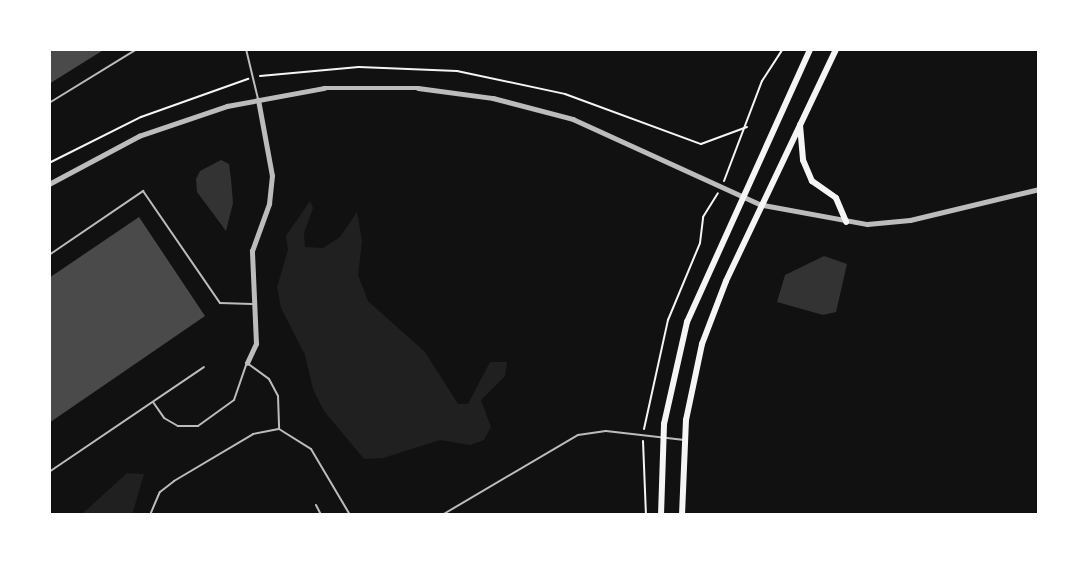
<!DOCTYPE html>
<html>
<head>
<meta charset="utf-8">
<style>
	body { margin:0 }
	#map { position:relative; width:1088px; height:564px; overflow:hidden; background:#111; font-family:Poppins,sans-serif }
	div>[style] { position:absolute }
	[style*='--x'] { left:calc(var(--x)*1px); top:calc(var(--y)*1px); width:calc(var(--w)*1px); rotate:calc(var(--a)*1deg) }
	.green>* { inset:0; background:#202020 }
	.water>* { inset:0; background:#333 }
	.building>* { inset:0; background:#4a4a4a }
	.path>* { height:2px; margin:-1px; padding:0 1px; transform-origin:1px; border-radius:1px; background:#f5f5f5 }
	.service>* { height:2px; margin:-1px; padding:0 1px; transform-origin:1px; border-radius:1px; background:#bcbcbc }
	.minor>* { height:4.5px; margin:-2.25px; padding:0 2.25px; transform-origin:2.25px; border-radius:2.25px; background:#bcbcbc }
	.tertiary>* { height:5px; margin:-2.5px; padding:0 2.5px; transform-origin:2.5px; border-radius:2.5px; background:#bcbcbc }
	.secondary>* { height:6px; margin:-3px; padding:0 3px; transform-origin:3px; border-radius:3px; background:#f5f5f5 }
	span { translate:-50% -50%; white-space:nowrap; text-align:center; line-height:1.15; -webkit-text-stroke:5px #fff; paint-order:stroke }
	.frame { position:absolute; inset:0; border:51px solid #fff; pointer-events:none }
</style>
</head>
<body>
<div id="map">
	<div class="green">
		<div style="clip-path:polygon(310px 201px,313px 208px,304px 233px,305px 247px,323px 248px,340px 237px,357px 212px,362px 241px,358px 275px,368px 301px,425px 352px,458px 404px,468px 404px,490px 362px,507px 362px,505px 376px,481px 400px,491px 427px,484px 440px,470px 445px,440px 440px,383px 458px,364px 459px,324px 411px,313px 389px,305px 355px,281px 308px,277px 287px,288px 250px,286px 236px)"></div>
		<div style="clip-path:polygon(127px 473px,144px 474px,132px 515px,81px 515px)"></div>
	</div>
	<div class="water">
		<div style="clip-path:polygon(221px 160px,229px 164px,231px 179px,233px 203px,226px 231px,197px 192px,196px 179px,200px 171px)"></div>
		<div style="clip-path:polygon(824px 256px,847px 264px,836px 312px,823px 315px,777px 302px,785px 275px)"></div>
	</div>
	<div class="building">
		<div style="clip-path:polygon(49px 49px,105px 49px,49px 84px)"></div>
		<div style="clip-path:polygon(139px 217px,205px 316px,49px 423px,49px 278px)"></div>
	</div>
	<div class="path">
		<div style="--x:260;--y:76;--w:99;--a:-5.2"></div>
		<div style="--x:359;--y:67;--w:98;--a:2.3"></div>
		<div style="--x:457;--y:71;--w:110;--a:12"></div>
		<div style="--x:565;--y:94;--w:145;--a:20.2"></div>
		<div style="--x:701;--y:144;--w:49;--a:-20.3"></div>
		<div style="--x:49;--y:163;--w:103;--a:-26.6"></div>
		<div style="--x:141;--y:117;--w:114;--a:-19.6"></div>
		<div style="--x:724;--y:181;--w:107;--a:-69.2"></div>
		<div style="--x:762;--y:81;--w:38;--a:-57"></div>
		<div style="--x:644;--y:429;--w:112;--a:-77.6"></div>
		<div style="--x:668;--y:320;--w:83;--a:-67.4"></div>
		<div style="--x:700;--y:243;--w:26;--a:-83"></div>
		<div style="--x:703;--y:217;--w:28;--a:-58"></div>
		<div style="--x:643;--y:441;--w:74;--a:87.7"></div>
	</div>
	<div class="service">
		<div style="--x:246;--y:49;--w:51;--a:76.5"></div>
		<div style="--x:49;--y:103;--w:103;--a:-31.5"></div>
		<div style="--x:49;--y:255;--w:114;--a:-34.2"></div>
		<div style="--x:143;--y:191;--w:136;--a:55.5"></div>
		<div style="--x:220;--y:303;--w:32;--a:2"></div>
		<div style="--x:153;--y:402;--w:19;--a:55"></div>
		<div style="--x:164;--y:418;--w:16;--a:30"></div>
		<div style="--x:178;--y:426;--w:20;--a:0"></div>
		<div style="--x:198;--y:426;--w:44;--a:-35.8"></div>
		<div style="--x:234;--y:400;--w:39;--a:-71"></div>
		<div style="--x:247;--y:363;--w:27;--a:36"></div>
		<div style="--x:269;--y:379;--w:19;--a:62"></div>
		<div style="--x:278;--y:396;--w:32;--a:88"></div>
		<div style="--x:49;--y:472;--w:187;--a:-34.1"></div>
		<div style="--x:316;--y:505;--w:11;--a:63"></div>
		<div style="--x:150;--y:515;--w:25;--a:-67"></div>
		<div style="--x:160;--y:492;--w:18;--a:-38"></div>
		<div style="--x:174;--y:481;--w:92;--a:-30.7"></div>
		<div style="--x:253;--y:434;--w:26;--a:-11"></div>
		<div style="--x:279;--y:429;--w:38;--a:32"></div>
		<div style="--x:311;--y:449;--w:77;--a:59.4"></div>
		<div style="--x:442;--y:515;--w:158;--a:-30.5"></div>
		<div style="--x:578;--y:435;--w:28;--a:-8"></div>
		<div style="--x:606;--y:431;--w:79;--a:6.6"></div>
	</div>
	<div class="minor">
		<div style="--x:49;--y:184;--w:102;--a:-28.1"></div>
		<div style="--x:139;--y:136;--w:93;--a:-18.8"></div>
		<div style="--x:227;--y:106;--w:99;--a:-10.5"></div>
		<div style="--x:324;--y:88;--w:94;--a:0"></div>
		<div style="--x:418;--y:88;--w:76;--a:7.6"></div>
		<div style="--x:493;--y:98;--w:83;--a:14.7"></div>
		<div style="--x:573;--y:119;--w:208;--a:24.5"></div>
		<div style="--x:247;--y:363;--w:21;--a:-65"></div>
		<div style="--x:256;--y:344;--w:93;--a:-92.5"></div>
		<div style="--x:252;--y:251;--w:50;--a:-70.1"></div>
		<div style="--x:269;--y:204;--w:28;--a:-84"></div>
		<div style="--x:272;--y:176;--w:77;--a:-100.4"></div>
	</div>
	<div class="tertiary">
		<div style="--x:763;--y:205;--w:106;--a:10.4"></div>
		<div style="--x:867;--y:224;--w:43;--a:-5.3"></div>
		<div style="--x:910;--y:220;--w:133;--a:-13.5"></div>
	</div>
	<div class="secondary">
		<div style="--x:800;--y:125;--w:35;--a:85"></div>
		<div style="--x:803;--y:160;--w:23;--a:67"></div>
		<div style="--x:812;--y:181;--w:29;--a:35"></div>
		<div style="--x:836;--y:198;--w:26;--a:67"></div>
		<div style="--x:661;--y:515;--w:91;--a:-88.1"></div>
		<div style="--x:664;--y:424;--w:105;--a:-77.3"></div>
		<div style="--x:687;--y:322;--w:299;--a:-65.7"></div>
		<div style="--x:682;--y:515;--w:95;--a:-87.6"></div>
		<div style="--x:686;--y:420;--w:78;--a:-78.1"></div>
		<div style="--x:702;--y:344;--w:67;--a:-69.1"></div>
		<div style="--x:726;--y:281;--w:257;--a:-64.6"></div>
	</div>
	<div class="frame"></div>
</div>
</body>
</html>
